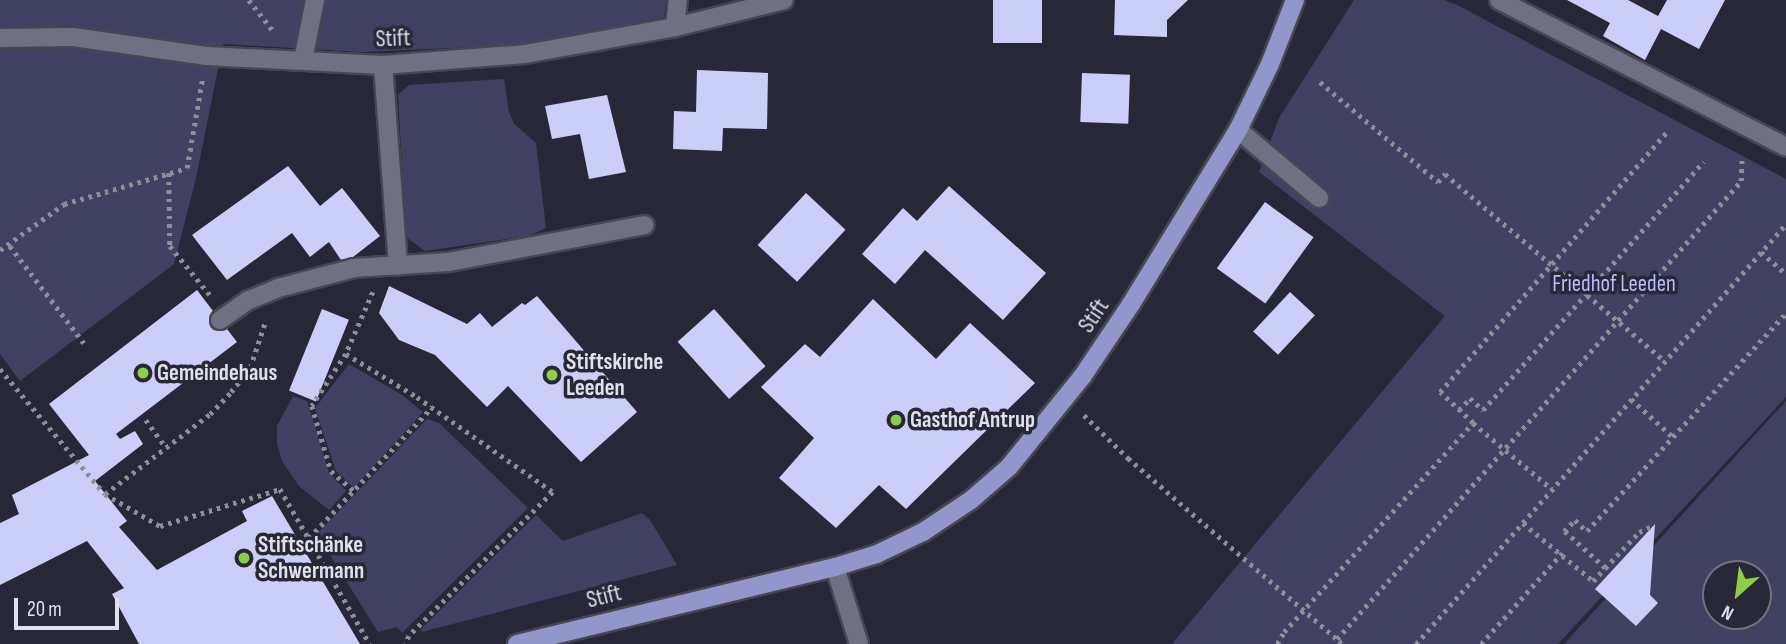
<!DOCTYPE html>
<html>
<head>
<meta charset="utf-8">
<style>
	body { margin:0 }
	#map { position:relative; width:1786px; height:644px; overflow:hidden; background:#272837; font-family:"Sofia Sans Condensed",sans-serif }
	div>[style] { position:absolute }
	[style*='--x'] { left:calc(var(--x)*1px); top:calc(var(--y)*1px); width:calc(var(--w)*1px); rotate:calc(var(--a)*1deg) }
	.green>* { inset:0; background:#404161 }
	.building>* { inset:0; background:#cbcef9; transform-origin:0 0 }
	.path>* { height:4.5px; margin-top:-2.25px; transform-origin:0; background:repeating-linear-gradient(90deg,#8d8e9a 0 3.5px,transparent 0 8.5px) }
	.roads { filter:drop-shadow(2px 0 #464653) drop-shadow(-2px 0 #464653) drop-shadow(0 2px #464653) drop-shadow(0 -2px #464653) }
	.minor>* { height:18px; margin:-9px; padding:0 9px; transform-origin:9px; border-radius:9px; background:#6f7183 }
	.major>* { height:18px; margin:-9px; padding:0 9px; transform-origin:9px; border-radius:9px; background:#9296ca }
	.dots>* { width:19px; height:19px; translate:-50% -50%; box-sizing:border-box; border:4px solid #272837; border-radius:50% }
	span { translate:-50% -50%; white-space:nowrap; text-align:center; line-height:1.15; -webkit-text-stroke:7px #272837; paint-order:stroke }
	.street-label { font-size:23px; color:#e0e1eb }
	.park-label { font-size:23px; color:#b9bcf8 }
	.poi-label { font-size:23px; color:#e0e1eb; font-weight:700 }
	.left { translate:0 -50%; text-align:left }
	.north { position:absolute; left:1702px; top:560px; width:70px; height:70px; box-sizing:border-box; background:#272837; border:2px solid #71727f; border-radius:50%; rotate:208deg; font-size:19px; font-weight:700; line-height:28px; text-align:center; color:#e0e1eb }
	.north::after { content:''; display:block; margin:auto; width:24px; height:32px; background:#8cce45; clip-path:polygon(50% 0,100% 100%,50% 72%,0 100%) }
	.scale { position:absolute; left:14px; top:598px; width:105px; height:32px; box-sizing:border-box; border:4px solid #e0e1eb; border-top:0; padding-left:9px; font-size:21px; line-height:24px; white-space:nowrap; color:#e0e1eb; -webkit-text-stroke:5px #272837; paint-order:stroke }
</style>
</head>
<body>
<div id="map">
	<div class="green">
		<div style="clip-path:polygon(0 0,666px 0,664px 17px,522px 45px,361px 52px,223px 44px,196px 178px,174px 264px,20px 381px,0 354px)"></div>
		<div style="clip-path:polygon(1354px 0,1444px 0,1457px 5px,1786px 179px,1786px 397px,1558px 644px,1172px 644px,1445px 316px,1259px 172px,1279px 118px)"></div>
		<div style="clip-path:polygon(504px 79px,509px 112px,514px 124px,536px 143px,546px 228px,528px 236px,425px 251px,406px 237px,398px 95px,409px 85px)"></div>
		<div style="clip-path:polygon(349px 364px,402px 395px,423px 412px,354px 488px,336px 471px,315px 408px)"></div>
		<div style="clip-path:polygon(293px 396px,307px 401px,329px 473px,346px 491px,329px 510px,299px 486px,282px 461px,277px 444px,277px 426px)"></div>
		<div style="clip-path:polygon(evenodd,1786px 401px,1786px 644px,1564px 644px,1786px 401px,1716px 574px,1758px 574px,1758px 616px,1716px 616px,1716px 574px)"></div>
		<div style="clip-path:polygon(427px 419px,439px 423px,528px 508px,402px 633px,397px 627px,378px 632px,317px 534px)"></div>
		<div style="clip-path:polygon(642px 513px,650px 520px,677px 565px,422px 632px,421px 629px,536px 515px,563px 541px)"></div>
	</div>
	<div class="building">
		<div style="left:993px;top:0;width:49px;height:43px"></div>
		<div style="clip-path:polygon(1115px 0,1188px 0,1167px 20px,1167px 37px,1114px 35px)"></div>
		<div style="clip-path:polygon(1567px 0,1628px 0,1658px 16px,1667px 0,1725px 0,1699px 49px,1661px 29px,1645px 60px,1603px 36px,1610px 23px)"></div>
		<div style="clip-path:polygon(697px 70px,768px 73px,767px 129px,723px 128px,722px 151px,673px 149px,674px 111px,696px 112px)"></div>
		<div style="left:1082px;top:73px;width:48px;height:49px;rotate:2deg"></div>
		<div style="clip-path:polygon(607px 95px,626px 172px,589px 179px,580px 134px,552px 139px,545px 106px)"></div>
		<div style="clip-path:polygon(288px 166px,320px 206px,342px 188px,380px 236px,353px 257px,341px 260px,329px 242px,310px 257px,292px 233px,227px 280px,192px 235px)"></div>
		<div style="clip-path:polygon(949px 186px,1046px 273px,1003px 320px,925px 250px,895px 284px,862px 254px,903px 208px,917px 221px)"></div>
		<div style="left:806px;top:193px;width:54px;height:71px;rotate:43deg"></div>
		<div style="left:1265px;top:202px;width:60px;height:82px;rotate:36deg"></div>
		<div style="clip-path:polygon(389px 286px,467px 324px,480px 313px,492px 327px,522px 303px,525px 305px,537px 296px,637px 412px,581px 462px,508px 386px,487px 407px,435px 355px,399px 340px,379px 313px)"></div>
		<div style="clip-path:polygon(197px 290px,213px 311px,209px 320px,211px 327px,220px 331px,227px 329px,237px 342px,116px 434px,120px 439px,135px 431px,143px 444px,95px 481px,127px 521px,119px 527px,157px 570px,247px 521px,242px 511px,272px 496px,360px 644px,139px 644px,112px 594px,124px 588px,87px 541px,0 585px,0 523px,19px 514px,12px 495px,89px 455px,49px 404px)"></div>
		<div style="left:1290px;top:292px;width:34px;height:54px;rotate:43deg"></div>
		<div style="clip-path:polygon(873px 299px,936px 359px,970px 323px,1035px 383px,906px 509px,879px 485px,836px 528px,779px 478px,814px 438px,761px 387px,805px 344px,820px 357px)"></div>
		<div style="left:322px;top:309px;width:29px;height:88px;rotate:22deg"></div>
		<div style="left:714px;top:309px;width:77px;height:49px;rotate:48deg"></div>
		<div style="clip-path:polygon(1655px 524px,1650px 595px,1658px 603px,1636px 626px,1595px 589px)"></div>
	</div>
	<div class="path">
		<div style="--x:249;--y:0;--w:41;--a:52"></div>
		<div style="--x:1320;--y:82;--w:155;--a:40.3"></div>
		<div style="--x:1438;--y:182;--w:11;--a:-49"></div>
		<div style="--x:1445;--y:174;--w:289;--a:40.4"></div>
		<div style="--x:169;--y:173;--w:73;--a:89.2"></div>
		<div style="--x:170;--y:246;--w:63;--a:50.8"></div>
		<div style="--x:10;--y:246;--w:122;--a:52.7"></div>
		<div style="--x:0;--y:250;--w:79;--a:-35.7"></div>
		<div style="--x:64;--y:204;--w:128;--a:-16.3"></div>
		<div style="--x:187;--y:168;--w:89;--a:-80.3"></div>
		<div style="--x:1761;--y:252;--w:33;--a:41"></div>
		<div style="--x:373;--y:292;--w:68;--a:113.5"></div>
		<div style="--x:346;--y:354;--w:83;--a:31.2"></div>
		<div style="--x:417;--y:397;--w:166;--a:34.9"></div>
		<div style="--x:553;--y:492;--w:204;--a:135"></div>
		<div style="--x:409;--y:636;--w:9;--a:111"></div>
		<div style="--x:346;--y:354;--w:62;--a:123.2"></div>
		<div style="--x:312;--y:406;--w:68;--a:73.7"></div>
		<div style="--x:331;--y:471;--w:32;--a:41"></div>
		<div style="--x:0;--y:369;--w:163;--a:50"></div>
		<div style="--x:105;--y:494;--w:64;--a:30.2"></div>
		<div style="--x:160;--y:526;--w:126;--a:-17.1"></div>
		<div style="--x:280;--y:489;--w:179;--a:59.9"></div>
		<div style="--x:1631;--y:399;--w:57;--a:42.1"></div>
		<div style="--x:1459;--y:410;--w:16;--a:-47"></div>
		<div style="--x:1470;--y:398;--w:18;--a:43"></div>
		<div style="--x:1483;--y:410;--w:332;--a:-48.4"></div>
		<div style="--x:1084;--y:415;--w:62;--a:44.3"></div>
		<div style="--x:1128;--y:458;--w:276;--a:40.9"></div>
		<div style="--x:146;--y:420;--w:34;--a:54"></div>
		<div style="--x:1473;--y:423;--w:45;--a:-136.8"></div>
		<div style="--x:1440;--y:392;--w:344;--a:-48.9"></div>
		<div style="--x:105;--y:494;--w:132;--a:-37.3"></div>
		<div style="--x:210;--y:414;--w:30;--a:-46"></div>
		<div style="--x:231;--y:392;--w:31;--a:-52"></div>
		<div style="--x:250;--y:368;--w:48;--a:-71.9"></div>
		<div style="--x:1523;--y:523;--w:91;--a:39.6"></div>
		<div style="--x:1593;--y:581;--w:18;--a:-47"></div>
		<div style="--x:1605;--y:568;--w:55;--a:-137.9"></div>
		<div style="--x:1564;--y:531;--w:16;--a:-45"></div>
		<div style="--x:1575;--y:520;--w:16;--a:43"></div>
		<div style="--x:1587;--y:531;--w:295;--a:-47.6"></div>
		<div style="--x:309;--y:538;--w:180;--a:-46.8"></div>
		<div style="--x:1605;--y:568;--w:50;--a:-46.6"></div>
		<div style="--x:1639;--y:532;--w:12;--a:-24"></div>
		<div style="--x:1277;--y:644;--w:14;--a:-60"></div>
		<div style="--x:1284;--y:632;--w:282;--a:-47.9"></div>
		<div style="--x:1473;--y:423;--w:103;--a:39.9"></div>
		<div style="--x:1341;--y:644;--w:6;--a:-129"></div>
		<div style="--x:1337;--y:639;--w:611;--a:-48.58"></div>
		<div style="--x:1741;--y:181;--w:23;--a:-88"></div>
		<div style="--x:1416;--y:644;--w:560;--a:-48.62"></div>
		<div style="--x:1481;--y:644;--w:122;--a:-48.3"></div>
	</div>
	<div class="roads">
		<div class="minor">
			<div style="--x:1499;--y:0;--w:322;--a:27.1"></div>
			<div style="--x:675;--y:27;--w:27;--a:-84"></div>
			<div style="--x:0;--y:38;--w:73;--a:-0.8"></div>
			<div style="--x:73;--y:37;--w:134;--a:8.1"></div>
			<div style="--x:206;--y:56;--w:177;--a:2.9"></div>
			<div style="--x:383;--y:65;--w:142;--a:-4.4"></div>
			<div style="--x:525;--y:54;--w:152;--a:-10.2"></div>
			<div style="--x:675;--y:27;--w:112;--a:-13.9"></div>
			<div style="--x:303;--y:60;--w:61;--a:-78.7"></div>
			<div style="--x:383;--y:65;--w:201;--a:85.7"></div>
			<div style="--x:1238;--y:130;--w:106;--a:40"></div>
			<div style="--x:220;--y:320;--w:35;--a:-35"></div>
			<div style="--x:249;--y:300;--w:31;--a:-22"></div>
			<div style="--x:278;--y:288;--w:79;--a:-14.7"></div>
			<div style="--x:354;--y:268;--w:95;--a:-3.6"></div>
			<div style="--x:449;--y:262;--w:199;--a:-10.7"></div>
			<div style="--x:835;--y:567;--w:81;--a:72.7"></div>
		</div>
		<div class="major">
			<div style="--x:517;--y:644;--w:327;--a:-13.6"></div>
			<div style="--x:835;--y:567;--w:44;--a:-17.2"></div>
			<div style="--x:877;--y:554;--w:51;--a:-25.6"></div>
			<div style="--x:923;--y:532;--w:58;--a:-33.7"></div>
			<div style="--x:971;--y:500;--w:50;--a:-41"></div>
			<div style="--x:1009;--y:467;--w:116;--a:-51"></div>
			<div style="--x:1082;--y:377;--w:88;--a:-56.1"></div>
			<div style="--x:1131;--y:304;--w:204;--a:-58.4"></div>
			<div style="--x:1238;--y:130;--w:73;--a:-64.1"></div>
			<div style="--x:1270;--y:64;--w:69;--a:-68.7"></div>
		</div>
	</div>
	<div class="dots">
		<div style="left:143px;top:373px;background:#8cce45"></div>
		<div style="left:552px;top:375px;background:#8cce45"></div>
		<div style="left:896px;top:420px;background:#8cce45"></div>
		<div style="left:244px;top:558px;background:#8cce45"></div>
	</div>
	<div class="street-label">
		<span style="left:393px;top:39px;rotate:-2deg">Stift</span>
		<span style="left:1094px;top:316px;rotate:-56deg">Stift</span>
		<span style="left:604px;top:597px;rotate:-14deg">Stift</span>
	</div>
	<div class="park-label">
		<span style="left:1614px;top:284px">Friedhof Leeden</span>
	</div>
	<div class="poi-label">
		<span class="left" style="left:566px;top:375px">Stiftskirche<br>Leeden</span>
		<span class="left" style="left:157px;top:373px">Gemeindehaus</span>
		<span class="left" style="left:910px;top:420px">Gasthof Antrup</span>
		<span class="left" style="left:258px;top:558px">Stiftschänke<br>Schwermann</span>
	</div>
	<div class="north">N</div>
	<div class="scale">20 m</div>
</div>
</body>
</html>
